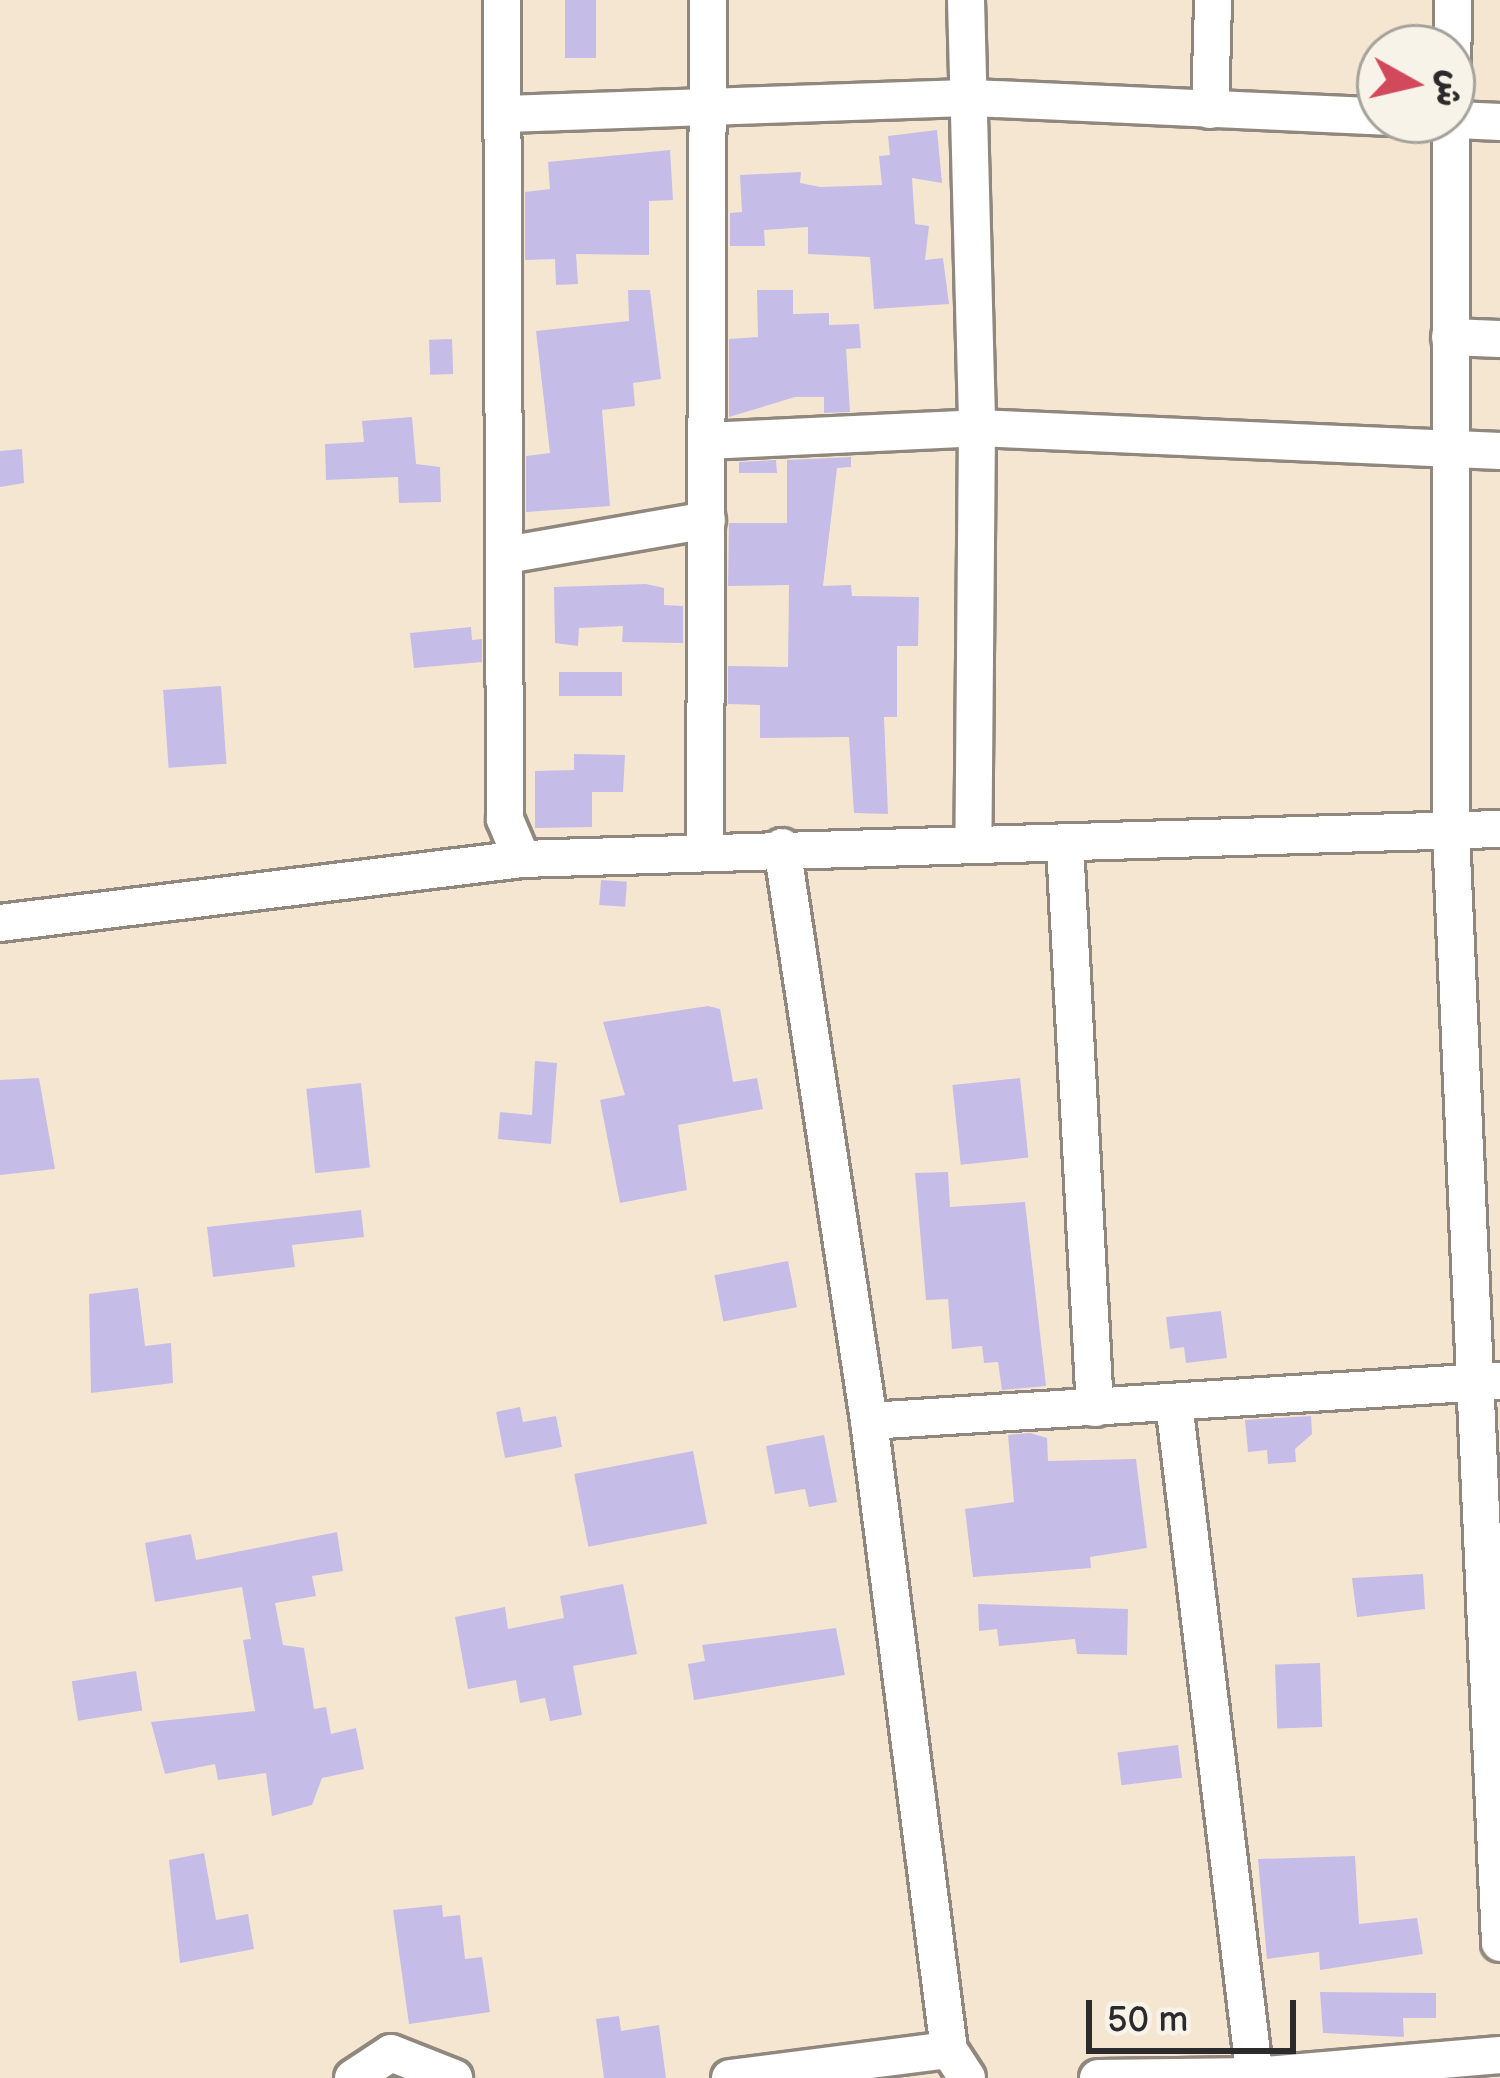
<!DOCTYPE html>
<html>
<head>
<meta charset="utf-8">
<style>
	body { margin:0 }
	#map { position:relative; width:1500px; height:2078px; overflow:hidden; background:#f5e6d1; font-family:"Balsamiq Sans","Playpen Sans Arabic",sans-serif }
	div>[style] { position:absolute }
	[style*='--x'] { left:calc(var(--x)*1px); top:calc(var(--y)*1px); width:calc(var(--w)*1px); rotate:calc(var(--a)*1deg) }
	.building>* { inset:0; background:#c5bde8; transform-origin:0 0 }
	.roads { filter:drop-shadow(3px 0 #90887e) drop-shadow(-3px 0 #90887e) drop-shadow(0 3px #90887e) drop-shadow(0 -3px #90887e) }
	.minor>* { height:36px; margin:-18px; padding:0 18px; transform-origin:18px; border-radius:18px; background:#fff }
	span { translate:-50% -50%; white-space:nowrap; text-align:center; line-height:1.15; -webkit-text-stroke:12px #f7f3e8; paint-order:stroke }
	.north { position:absolute; left:1356px; top:24px; width:120px; height:120px; box-sizing:border-box; background:#f7f3e8; border:3px solid #a5a39c; border-radius:50%; rotate:98deg; font-size:33px; font-weight:700; line-height:48px; text-align:center; color:#2b2b2b }
	.north::after { content:''; display:block; margin:auto; width:42px; height:54px; background:#d1495b; clip-path:polygon(50% 0,100% 100%,50% 72%,0 100%) }
	.scale { position:absolute; left:1086px; top:2000px; width:210px; height:54px; box-sizing:border-box; border:6px solid #2b2b2b; border-top:0; padding-left:15px; font-size:36px; line-height:42px; white-space:nowrap; color:#2b2b2b; -webkit-text-stroke:9px #f7f3e8; paint-order:stroke }
</style>
</head>
<body>
<div id="map">
	<div class="building">
		<div style="left:565px;top:0;width:31px;height:58px"></div>
		<div style="clip-path:polygon(937px 130px,942px 183px,912px 178px,915px 224px,929px 226px,925px 260px,943px 258px,949px 304px,874px 309px,870px 257px,808px 254px,808px 227px,764px 230px,765px 246px,730px 246px,730px 213px,742px 212px,740px 175px,801px 172px,800px 183px,820px 187px,882px 185px,879px 156px,890px 155px,888px 136px)"></div>
		<div style="clip-path:polygon(670px 150px,673px 200px,649px 201px,649px 255px,576px 254px,578px 284px,556px 285px,555px 259px,525px 260px,525px 192px,550px 189px,548px 162px)"></div>
		<div style="clip-path:polygon(628px 290px,650px 290px,661px 379px,633px 383px,635px 406px,602px 410px,610px 506px,526px 512px,526px 456px,550px 453px,536px 331px,629px 321px)"></div>
		<div style="clip-path:polygon(757px 290px,793px 290px,793px 314px,829px 313px,829px 325px,859px 324px,861px 348px,846px 349px,850px 412px,824px 413px,824px 397px,795px 397px,729px 417px,729px 339px,758px 337px)"></div>
		<div style="left:452px;top:339px;width:35px;height:23px;rotate:88deg"></div>
		<div style="clip-path:polygon(412px 417px,416px 464px,440px 467px,441px 502px,399px 503px,398px 477px,326px 480px,325px 444px,364px 442px,362px 421px)"></div>
		<div style="clip-path:polygon(22px 449px,24px 483px,0 487px,0 451px)"></div>
		<div style="clip-path:polygon(851px 457px,851px 467px,837px 468px,823px 586px,851px 585px,852px 596px,919px 597px,918px 646px,897px 646px,897px 717px,884px 717px,888px 814px,854px 813px,849px 737px,760px 738px,760px 705px,728px 704px,728px 666px,788px 667px,789px 585px,728px 586px,729px 523px,787px 523px,787px 460px)"></div>
		<div style="clip-path:polygon(776px 460px,777px 473px,739px 473px,739px 462px)"></div>
		<div style="clip-path:polygon(646px 584px,664px 588px,664px 605px,683px 606px,683px 643px,622px 642px,623px 626px,579px 628px,578px 646px,555px 643px,554px 587px)"></div>
		<div style="clip-path:polygon(471px 627px,472px 640px,482px 639px,482px 662px,414px 668px,410px 633px)"></div>
		<div style="left:622px;top:672px;width:24px;height:63px;rotate:90deg"></div>
		<div style="left:221px;top:686px;width:78px;height:58px;rotate:86deg"></div>
		<div style="clip-path:polygon(574px 754px,625px 755px,623px 792px,592px 792px,592px 827px,535px 828px,535px 771px,574px 770px)"></div>
		<div style="left:601px;top:880px;width:26px;height:25px;rotate:4deg"></div>
		<div style="clip-path:polygon(708px 1006px,720px 1009px,733px 1082px,757px 1078px,763px 1109px,678px 1125px,687px 1190px,620px 1203px,600px 1100px,625px 1095px,603px 1022px)"></div>
		<div style="clip-path:polygon(535px 1061px,557px 1063px,551px 1144px,498px 1139px,500px 1112px,532px 1115px)"></div>
		<div style="clip-path:polygon(39px 1078px,55px 1169px,0 1175px,0 1080px)"></div>
		<div style="left:1020px;top:1078px;width:80px;height:68px;rotate:84deg"></div>
		<div style="left:361px;top:1083px;width:85px;height:55px;rotate:84deg"></div>
		<div style="clip-path:polygon(948px 1172px,950px 1207px,1025px 1202px,1046px 1386px,1002px 1390px,998px 1362px,984px 1363px,982px 1346px,952px 1349px,948px 1299px,926px 1300px,915px 1173px)"></div>
		<div style="clip-path:polygon(361px 1210px,364px 1237px,292px 1245px,295px 1267px,213px 1277px,207px 1227px)"></div>
		<div style="left:788px;top:1261px;width:47px;height:75px;rotate:79deg"></div>
		<div style="clip-path:polygon(138px 1288px,145px 1346px,171px 1343px,173px 1383px,91px 1393px,89px 1294px)"></div>
		<div style="clip-path:polygon(1221px 1311px,1227px 1358px,1186px 1363px,1184px 1347px,1170px 1349px,1166px 1317px)"></div>
		<div style="clip-path:polygon(520px 1407px,523px 1422px,556px 1416px,562px 1447px,505px 1458px,496px 1412px)"></div>
		<div style="clip-path:polygon(1311px 1416px,1312px 1434px,1295px 1449px,1296px 1462px,1268px 1464px,1267px 1450px,1248px 1452px,1245px 1420px)"></div>
		<div style="clip-path:polygon(1030px 1433px,1047px 1438px,1048px 1461px,1136px 1459px,1147px 1548px,1090px 1557px,1091px 1568px,973px 1577px,965px 1509px,1014px 1502px,1008px 1435px)"></div>
		<div style="clip-path:polygon(824px 1435px,837px 1502px,809px 1507px,805px 1489px,775px 1494px,766px 1446px)"></div>
		<div style="left:693px;top:1451px;width:74px;height:121px;rotate:79deg"></div>
		<div style="clip-path:polygon(337px 1532px,343px 1571px,312px 1576px,316px 1596px,275px 1603px,283px 1645px,304px 1648px,314px 1709px,326px 1707px,331px 1734px,356px 1728px,364px 1769px,322px 1778px,312px 1805px,272px 1816px,266px 1773px,218px 1780px,215px 1764px,165px 1774px,151px 1722px,255px 1711px,243px 1640px,251px 1639px,242px 1587px,155px 1602px,145px 1543px,191px 1534px,196px 1560px)"></div>
		<div style="clip-path:polygon(1423px 1574px,1425px 1609px,1357px 1617px,1352px 1578px)"></div>
		<div style="clip-path:polygon(623px 1584px,637px 1654px,573px 1666px,582px 1715px,550px 1721px,545px 1698px,520px 1703px,516px 1680px,468px 1689px,455px 1617px,505px 1607px,508px 1629px,564px 1618px,560px 1596px)"></div>
		<div style="clip-path:polygon(978px 1604px,1128px 1609px,1127px 1655px,1077px 1654px,1075px 1639px,999px 1646px,997px 1629px,979px 1631px)"></div>
		<div style="clip-path:polygon(836px 1628px,845px 1675px,694px 1700px,688px 1664px,705px 1661px,702px 1645px)"></div>
		<div style="left:1320px;top:1663px;width:64px;height:45px;rotate:88deg"></div>
		<div style="left:136px;top:1671px;width:40px;height:65px;rotate:81deg"></div>
		<div style="left:1178px;top:1745px;width:33px;height:61px;rotate:83deg"></div>
		<div style="clip-path:polygon(204px 1853px,216px 1920px,248px 1914px,254px 1949px,180px 1963px,169px 1860px)"></div>
		<div style="clip-path:polygon(1355px 1856px,1359px 1924px,1417px 1918px,1423px 1954px,1320px 1970px,1319px 1952px,1267px 1959px,1258px 1859px)"></div>
		<div style="clip-path:polygon(442px 1905px,443px 1917px,460px 1915px,465px 1959px,482px 1957px,490px 2012px,409px 2024px,393px 1910px)"></div>
		<div style="clip-path:polygon(1320px 1992px,1436px 1993px,1436px 2018px,1403px 2018px,1404px 2037px,1323px 2033px)"></div>
		<div style="clip-path:polygon(619px 2016px,621px 2031px,659px 2025px,666px 2078px,604px 2078px,596px 2019px)"></div>
	</div>
	<div class="roads">
		<div class="minor">
			<div style="--x:502;--y:0;--w:819;--a:89.79"></div>
			<div style="--x:505;--y:819;--w:43;--a:67"></div>
			<div style="--x:966;--y:0;--w:428;--a:88.5"></div>
			<div style="--x:977;--y:428;--w:417;--a:90.5"></div>
			<div style="--x:1452;--y:84;--w:84;--a:-89.3"></div>
			<div style="--x:1210;--y:110;--w:110;--a:-88.4"></div>
			<div style="--x:506;--y:114;--w:467;--a:-2"></div>
			<div style="--x:973;--y:98;--w:528;--a:2.61"></div>
			<div style="--x:1451;--y:120;--w:713;--a:90"></div>
			<div style="--x:1451;--y:833;--w:1111;--a:87.47"></div>
			<div style="--x:1450;--y:337;--w:50;--a:2.3"></div>
			<div style="--x:706;--y:441;--w:271;--a:-2.7"></div>
			<div style="--x:977;--y:428;--w:524;--a:2.52"></div>
			<div style="--x:507;--y:555;--w:203;--a:-9.9"></div>
			<div style="--x:1065;--y:845;--w:564;--a:86.95"></div>
			<div style="--x:782;--y:847;--w:581;--a:81.38"></div>
			<div style="--x:869;--y:1421;--w:634;--a:82.75"></div>
			<div style="--x:949;--y:2050;--w:33;--a:57"></div>
			<div style="--x:705;--y:853;--w:853;--a:-89.8"></div>
			<div style="--x:0;--y:923;--w:526;--a:-6.99"></div>
			<div style="--x:522;--y:859;--w:978;--a:-1.76"></div>
			<div style="--x:1174;--y:1403;--w:680;--a:83.16"></div>
			<div style="--x:869;--y:1421;--w:632;--a:-3.63"></div>
			<div style="--x:353;--y:2078;--w:45;--a:-33.3"></div>
			<div style="--x:391;--y:2053;--w:68;--a:21.6"></div>
			<div style="--x:730;--y:2078;--w:221;--a:-7.3"></div>
			<div style="--x:1098;--y:2078;--w:157;--a:-0.7"></div>
			<div style="--x:1255;--y:2076;--w:246;--a:-4.9"></div>
		</div>
	</div>
	<div class="north">ش</div>
	<div class="scale">50 m</div>
</div>
</body>
</html>
